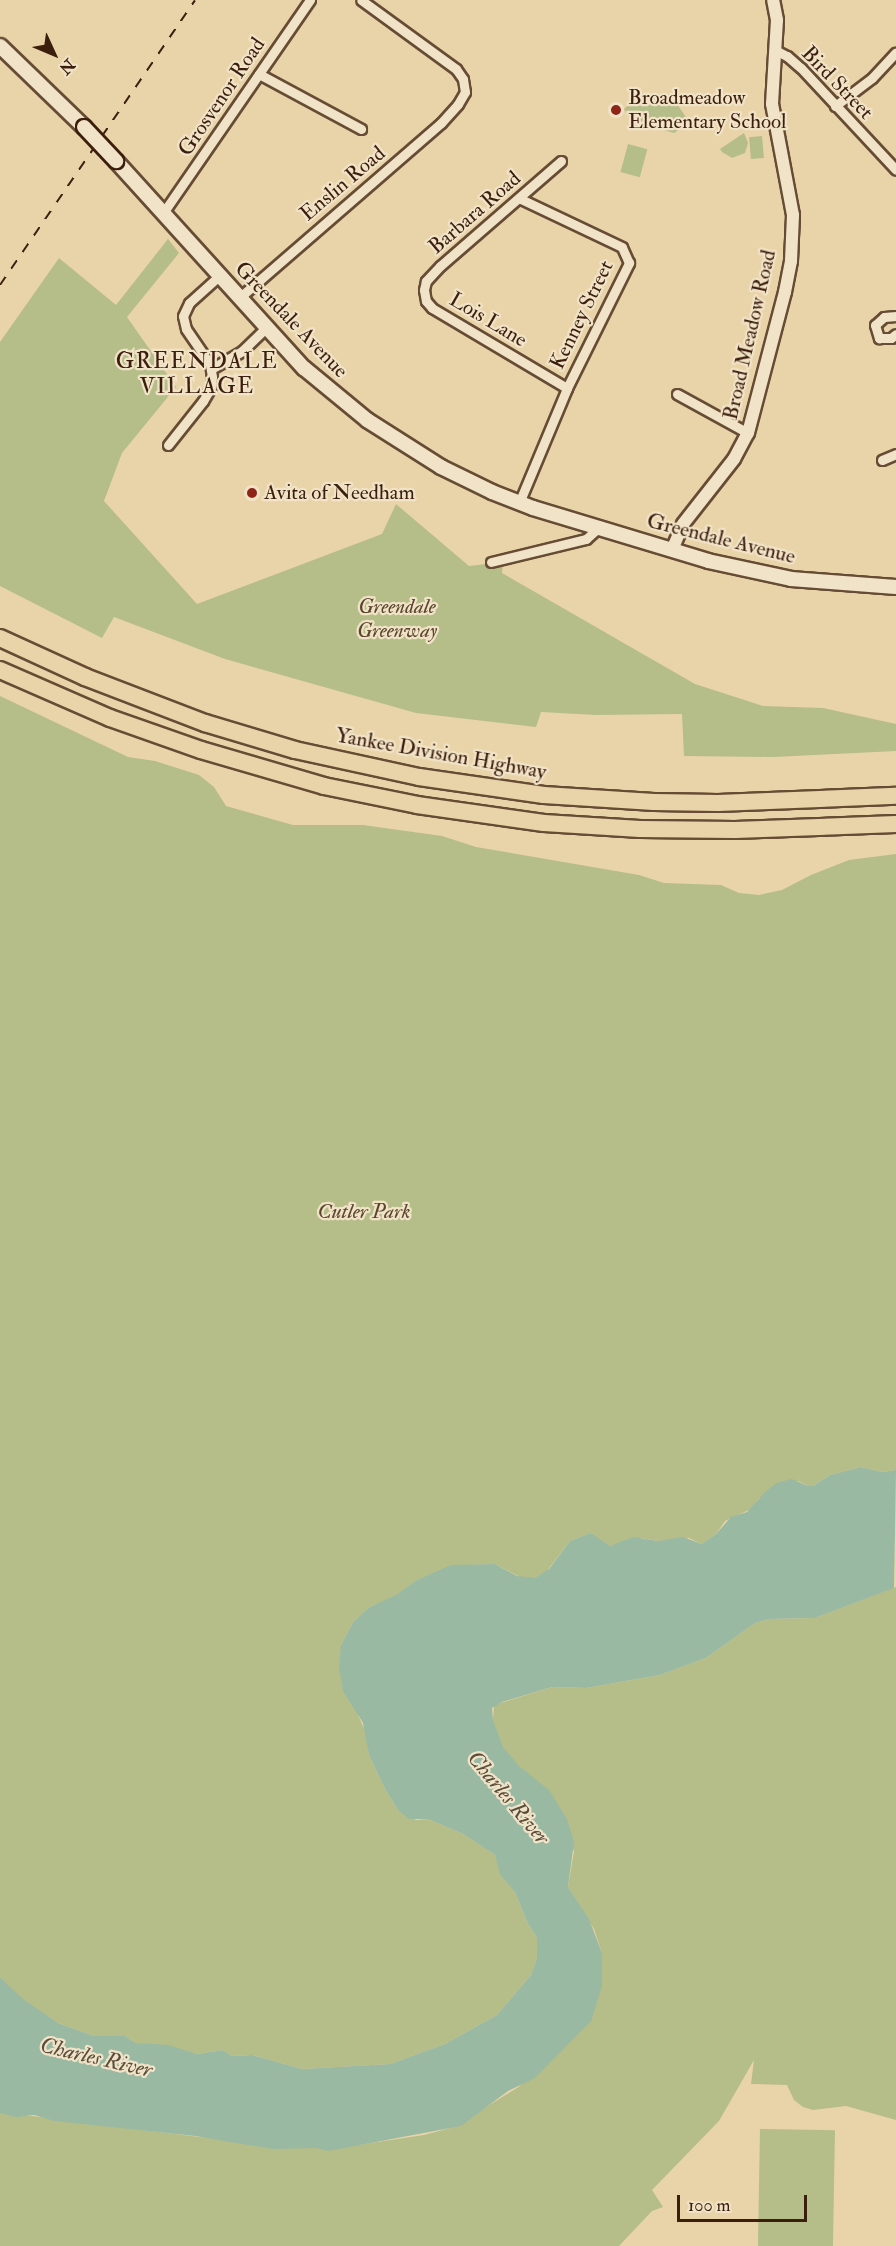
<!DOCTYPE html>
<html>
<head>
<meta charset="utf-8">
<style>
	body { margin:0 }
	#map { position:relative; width:896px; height:2246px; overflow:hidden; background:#e9d4a9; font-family:"IM FELL Double Pica",serif }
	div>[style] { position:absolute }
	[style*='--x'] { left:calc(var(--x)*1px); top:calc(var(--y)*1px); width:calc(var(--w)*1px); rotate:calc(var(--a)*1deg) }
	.green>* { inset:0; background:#b5bd89; transform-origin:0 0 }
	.water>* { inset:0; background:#99b9a3 }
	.roads { filter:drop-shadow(2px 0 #674c35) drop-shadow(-2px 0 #674c35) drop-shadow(0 2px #674c35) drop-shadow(0 -2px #674c35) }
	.minor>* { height:9px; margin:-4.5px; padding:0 4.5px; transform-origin:4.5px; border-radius:4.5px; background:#f1e3c7 }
	.tertiary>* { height:12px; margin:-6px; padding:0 6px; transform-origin:6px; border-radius:6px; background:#f1e3c7 }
	.secondary>* { height:14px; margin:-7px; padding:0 7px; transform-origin:7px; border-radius:7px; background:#f1e3c7 }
	.motorway>* { height:16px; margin:-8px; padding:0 8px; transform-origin:8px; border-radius:8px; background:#e9d4a9 }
	.rail>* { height:2px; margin-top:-1px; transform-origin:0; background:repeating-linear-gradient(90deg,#3c1e0e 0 10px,transparent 0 20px) }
	.bridges { filter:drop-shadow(2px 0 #3c1e0e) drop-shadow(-2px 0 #3c1e0e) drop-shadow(0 2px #3c1e0e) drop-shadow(0 -2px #3c1e0e) }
	.secondary-bridge>* { height:14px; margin:-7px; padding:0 7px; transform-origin:7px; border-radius:7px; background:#f1e3c7 }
	.dots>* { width:16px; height:16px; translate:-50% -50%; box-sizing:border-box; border:3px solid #f1e3c7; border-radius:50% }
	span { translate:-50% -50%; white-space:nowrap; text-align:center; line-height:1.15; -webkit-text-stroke:4.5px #f1e3c7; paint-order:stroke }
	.street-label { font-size:21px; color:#3c1e0e }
	.poi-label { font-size:21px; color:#3c1e0e }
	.left { translate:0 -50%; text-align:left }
	.park-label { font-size:21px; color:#5a462d; font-style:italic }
	.neighbourhood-label { font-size:22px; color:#3c1e0e; letter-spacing:1.5px }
	.water-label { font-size:22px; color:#584c3b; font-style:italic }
	.north { position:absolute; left:24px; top:24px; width:60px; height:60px; -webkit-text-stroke:4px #f1e3c7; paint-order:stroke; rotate:134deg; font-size:16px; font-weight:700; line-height:24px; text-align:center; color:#3c1e0e }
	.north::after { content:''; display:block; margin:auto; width:21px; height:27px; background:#3c1e0e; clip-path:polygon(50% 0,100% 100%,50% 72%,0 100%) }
	.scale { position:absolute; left:677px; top:2195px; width:130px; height:27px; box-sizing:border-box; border:3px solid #3c1e0e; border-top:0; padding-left:8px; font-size:18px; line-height:21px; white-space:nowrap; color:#3c1e0e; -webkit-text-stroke:4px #f1e3c7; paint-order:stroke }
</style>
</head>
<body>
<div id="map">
	<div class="green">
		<div style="clip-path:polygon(651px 96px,658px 96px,677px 104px,690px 123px,674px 133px,653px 127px,636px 127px,624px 109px,635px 100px)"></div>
		<div style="clip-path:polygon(744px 133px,748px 143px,745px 153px,732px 158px,722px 152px,720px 149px)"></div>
		<div style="left:762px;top:136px;width:22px;height:13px;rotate:85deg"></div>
		<div style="left:628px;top:144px;width:20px;height:29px;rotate:15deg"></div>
		<div style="clip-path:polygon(168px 239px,179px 253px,127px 317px,176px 387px,122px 453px,104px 501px,197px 604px,382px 534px,396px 504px,469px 566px,503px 562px,502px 573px,695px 684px,763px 706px,823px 708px,896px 724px,896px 751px,774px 757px,684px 756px,682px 714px,596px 715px,541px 712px,536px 727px,416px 713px,225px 659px,114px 617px,102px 638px,0 586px,0 342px,59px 258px,116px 305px)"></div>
		<div style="clip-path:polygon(0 696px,128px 757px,155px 761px,199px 775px,214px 787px,226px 806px,293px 825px,363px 825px,442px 836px,476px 847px,639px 875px,664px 883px,721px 885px,739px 893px,759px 895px,782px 890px,811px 875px,849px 860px,896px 854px,896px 1470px,882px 1472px,861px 1467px,830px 1475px,813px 1486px,808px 1486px,798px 1481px,759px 1498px,751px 1509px,725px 1521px,716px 1534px,702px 1544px,689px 1538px,658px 1541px,641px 1538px,610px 1546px,588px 1534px,570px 1541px,546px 1572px,535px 1578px,522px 1578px,495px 1564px,467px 1565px,432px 1574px,415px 1581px,398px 1595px,368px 1608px,353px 1622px,341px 1645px,358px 1715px,366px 1733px,369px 1755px,385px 1789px,398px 1810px,416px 1820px,428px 1819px,463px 1834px,495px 1855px,499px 1867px,515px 1892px,527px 1922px,537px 1938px,537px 1958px,531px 1975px,497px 2015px,445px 2044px,390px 2064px,302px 2069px,252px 2055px,232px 2056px,223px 2050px,197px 2054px,178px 2049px,136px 2043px,125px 2036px,94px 2036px,58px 2023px,23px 2000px,0 1977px)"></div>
		<div style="clip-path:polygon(896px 1587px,896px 2120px,846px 2106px,813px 2110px,803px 2107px,794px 2100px,787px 2085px,751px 2084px,754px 2060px,719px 2121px,652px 2190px,663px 2207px,652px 2211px,619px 2246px,0 2246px,0 2112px,199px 2137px,337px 2148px,424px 2135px,454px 2127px,520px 2086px,602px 1953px,594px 1929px,568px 1887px,574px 1851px,500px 1744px,493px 1720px,494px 1705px,552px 1687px,586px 1688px,660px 1675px,706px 1658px,755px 1623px,769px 1619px,815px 1618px)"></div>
		<div style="left:760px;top:2129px;width:75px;height:117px;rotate:1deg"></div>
	</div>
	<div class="water">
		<div style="clip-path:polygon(861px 1467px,882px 1472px,896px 1470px,894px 1588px,815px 1618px,769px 1619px,755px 1623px,706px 1658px,660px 1675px,586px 1688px,552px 1687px,502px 1702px,492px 1708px,493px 1720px,503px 1747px,519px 1766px,549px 1790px,567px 1819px,574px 1842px,568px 1887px,589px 1919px,602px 1953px,602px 1986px,591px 2021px,535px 2078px,508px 2091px,461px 2126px,328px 2151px,316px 2148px,273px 2149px,195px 2136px,55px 2121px,34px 2115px,16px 2117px,0 2113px,0 1977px,23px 1999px,58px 2023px,94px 2036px,125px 2036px,136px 2043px,168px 2045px,197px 2054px,223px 2050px,232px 2056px,252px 2055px,302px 2069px,390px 2064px,445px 2044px,497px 2015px,531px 1975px,537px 1958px,537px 1938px,527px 1922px,515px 1892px,500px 1874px,495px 1855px,463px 1834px,428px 1819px,409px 1819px,398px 1810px,385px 1789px,369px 1755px,363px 1723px,343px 1691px,339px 1667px,341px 1645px,353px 1622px,368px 1608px,398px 1594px,415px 1581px,451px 1565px,495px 1564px,517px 1576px,535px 1578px,549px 1569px,570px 1541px,588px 1534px,592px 1534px,610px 1546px,634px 1537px,658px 1541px,683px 1537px,702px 1544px,716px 1534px,731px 1517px,747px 1512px,765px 1492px,777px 1483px,792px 1479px,808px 1486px,813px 1486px,830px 1475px)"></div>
	</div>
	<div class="roads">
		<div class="minor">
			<div style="--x:775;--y:50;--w:13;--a:27"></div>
			<div style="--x:787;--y:56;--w:18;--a:41"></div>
			<div style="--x:801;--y:68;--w:139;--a:47"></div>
			<div style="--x:259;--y:74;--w:116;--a:28.3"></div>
			<div style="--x:835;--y:106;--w:46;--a:-37.1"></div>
			<div style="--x:872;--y:78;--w:35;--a:-47"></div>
			<div style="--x:561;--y:161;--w:160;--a:139"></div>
			<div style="--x:440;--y:266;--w:21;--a:133"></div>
			<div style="--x:426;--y:281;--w:9;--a:103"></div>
			<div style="--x:424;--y:290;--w:11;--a:80"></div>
			<div style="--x:426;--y:301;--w:9;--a:49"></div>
			<div style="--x:432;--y:308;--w:157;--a:30.7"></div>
			<div style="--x:163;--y:213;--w:259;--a:-55.4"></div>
			<div style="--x:239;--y:298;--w:267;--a:-40.9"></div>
			<div style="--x:441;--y:123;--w:25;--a:-48"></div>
			<div style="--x:458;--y:104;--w:14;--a:-60"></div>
			<div style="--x:465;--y:92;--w:13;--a:-99"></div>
			<div style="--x:463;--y:79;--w:12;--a:-125"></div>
			<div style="--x:456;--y:69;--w:117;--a:-144"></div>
			<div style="--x:896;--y:316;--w:12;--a:175"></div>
			<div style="--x:884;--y:317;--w:12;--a:138"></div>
			<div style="--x:875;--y:325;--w:14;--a:73"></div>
			<div style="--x:879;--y:338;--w:12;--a:0"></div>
			<div style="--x:891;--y:338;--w:6;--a:-39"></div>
			<div style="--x:211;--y:369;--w:36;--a:-30"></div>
			<div style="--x:242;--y:351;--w:33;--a:-44"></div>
			<div style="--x:677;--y:394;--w:81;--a:28.8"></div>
			<div style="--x:168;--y:445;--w:56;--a:-51.5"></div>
			<div style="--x:203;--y:401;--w:16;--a:-60"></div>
			<div style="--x:211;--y:387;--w:10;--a:-84"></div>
			<div style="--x:212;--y:377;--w:13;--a:-99"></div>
			<div style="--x:210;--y:364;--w:42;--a:-124.4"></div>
			<div style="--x:186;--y:329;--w:13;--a:-103"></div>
			<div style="--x:183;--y:316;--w:14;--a:-65"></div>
			<div style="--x:189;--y:303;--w:40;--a:-42"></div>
			<div style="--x:882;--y:460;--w:15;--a:-23"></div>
			<div style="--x:519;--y:503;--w:125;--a:-67.3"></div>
			<div style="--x:567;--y:388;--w:140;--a:-63.6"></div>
			<div style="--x:629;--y:263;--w:17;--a:-114"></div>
			<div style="--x:622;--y:247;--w:112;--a:-154.6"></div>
			<div style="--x:491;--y:562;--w:98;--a:-13.6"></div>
			<div style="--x:586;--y:539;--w:15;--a:-42"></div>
		</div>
		<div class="tertiary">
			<div style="--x:672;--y:550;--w:28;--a:-67"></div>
			<div style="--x:683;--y:524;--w:83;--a:-51.9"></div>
			<div style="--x:734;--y:459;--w:30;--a:-62"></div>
			<div style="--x:748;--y:433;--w:146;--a:-75.3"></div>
			<div style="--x:785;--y:292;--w:32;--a:-79"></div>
			<div style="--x:791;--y:261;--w:46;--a:-87.5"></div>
			<div style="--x:793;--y:215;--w:113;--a:-100.7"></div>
			<div style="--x:772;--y:104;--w:84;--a:-86.6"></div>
			<div style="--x:777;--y:20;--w:20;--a:-101"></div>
		</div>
		<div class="secondary">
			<div style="--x:0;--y:46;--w:117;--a:44"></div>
			<div style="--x:116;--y:161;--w:280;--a:47.8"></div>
			<div style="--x:304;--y:368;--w:82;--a:39.5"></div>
			<div style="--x:367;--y:420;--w:88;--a:32.4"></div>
			<div style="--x:441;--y:467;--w:57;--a:26.1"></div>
			<div style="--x:492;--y:492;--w:44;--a:21.3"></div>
			<div style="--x:533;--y:508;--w:183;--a:16.8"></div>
			<div style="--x:708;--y:561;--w:85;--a:12.2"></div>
			<div style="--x:791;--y:579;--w:105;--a:4.4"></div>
		</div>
		<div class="motorway">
			<div style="--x:0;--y:638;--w:94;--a:24.6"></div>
			<div style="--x:85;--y:677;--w:129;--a:21"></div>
			<div style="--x:205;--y:723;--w:94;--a:16.7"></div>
			<div style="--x:295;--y:750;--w:127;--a:12.3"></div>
			<div style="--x:419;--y:777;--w:126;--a:8.2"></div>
			<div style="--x:544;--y:795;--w:110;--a:3.6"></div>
			<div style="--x:654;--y:802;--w:64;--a:0.9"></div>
			<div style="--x:718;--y:803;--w:178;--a:-2.3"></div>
			<div style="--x:0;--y:670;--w:120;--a:23.6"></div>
			<div style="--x:110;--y:718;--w:96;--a:19.4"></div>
			<div style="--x:201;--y:750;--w:128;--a:16.3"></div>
			<div style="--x:324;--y:786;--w:95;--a:11.5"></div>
			<div style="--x:417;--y:805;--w:128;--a:8.1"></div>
			<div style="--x:544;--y:823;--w:96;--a:3.6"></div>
			<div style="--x:640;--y:829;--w:95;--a:0.6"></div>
			<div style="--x:735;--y:830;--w:161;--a:-2.1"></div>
		</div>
	</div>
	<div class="rail">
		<div style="--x:0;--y:285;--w:345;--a:-55.6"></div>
	</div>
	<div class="bridges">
		<div class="secondary-bridge">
			<div style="--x:84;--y:127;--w:47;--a:46.7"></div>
		</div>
	</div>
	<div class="dots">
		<div style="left:616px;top:110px;background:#8f2418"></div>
		<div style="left:252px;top:493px;background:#8f2418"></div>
	</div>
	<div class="street-label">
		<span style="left:837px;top:83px;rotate:46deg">Bird Street</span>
		<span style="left:222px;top:97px;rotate:-56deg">Grosvenor Road</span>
		<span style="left:343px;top:184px;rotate:-40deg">Enslin Road</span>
		<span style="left:475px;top:213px;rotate:-41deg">Barbara Road</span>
		<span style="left:582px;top:315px;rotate:-64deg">Kenney Street</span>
		<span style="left:291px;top:320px;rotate:46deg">Greendale Avenue</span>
		<span style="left:488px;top:320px;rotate:31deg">Lois Lane</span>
		<span style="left:750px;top:335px;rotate:-77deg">Broad Meadow Road</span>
		<span style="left:721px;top:539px;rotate:14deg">Greendale Avenue</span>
		<span style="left:441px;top:754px;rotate:10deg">Yankee Division Highway</span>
	</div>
	<div class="poi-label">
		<span class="left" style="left:628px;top:110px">Broadmeadow<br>Elementary School</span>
		<span class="left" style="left:264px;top:493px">Avita of Needham</span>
	</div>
	<div class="park-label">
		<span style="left:397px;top:619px">Greendale<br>Greenway</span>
		<span style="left:364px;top:1212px">Cutler Park</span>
	</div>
	<div class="neighbourhood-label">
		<span style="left:197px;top:374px">GREENDALE<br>VILLAGE</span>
	</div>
	<div class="water-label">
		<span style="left:508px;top:1798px;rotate:50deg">Charles River</span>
		<span style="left:96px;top:2058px;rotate:13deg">Charles River</span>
	</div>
	<div class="north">N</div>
	<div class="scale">100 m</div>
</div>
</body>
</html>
